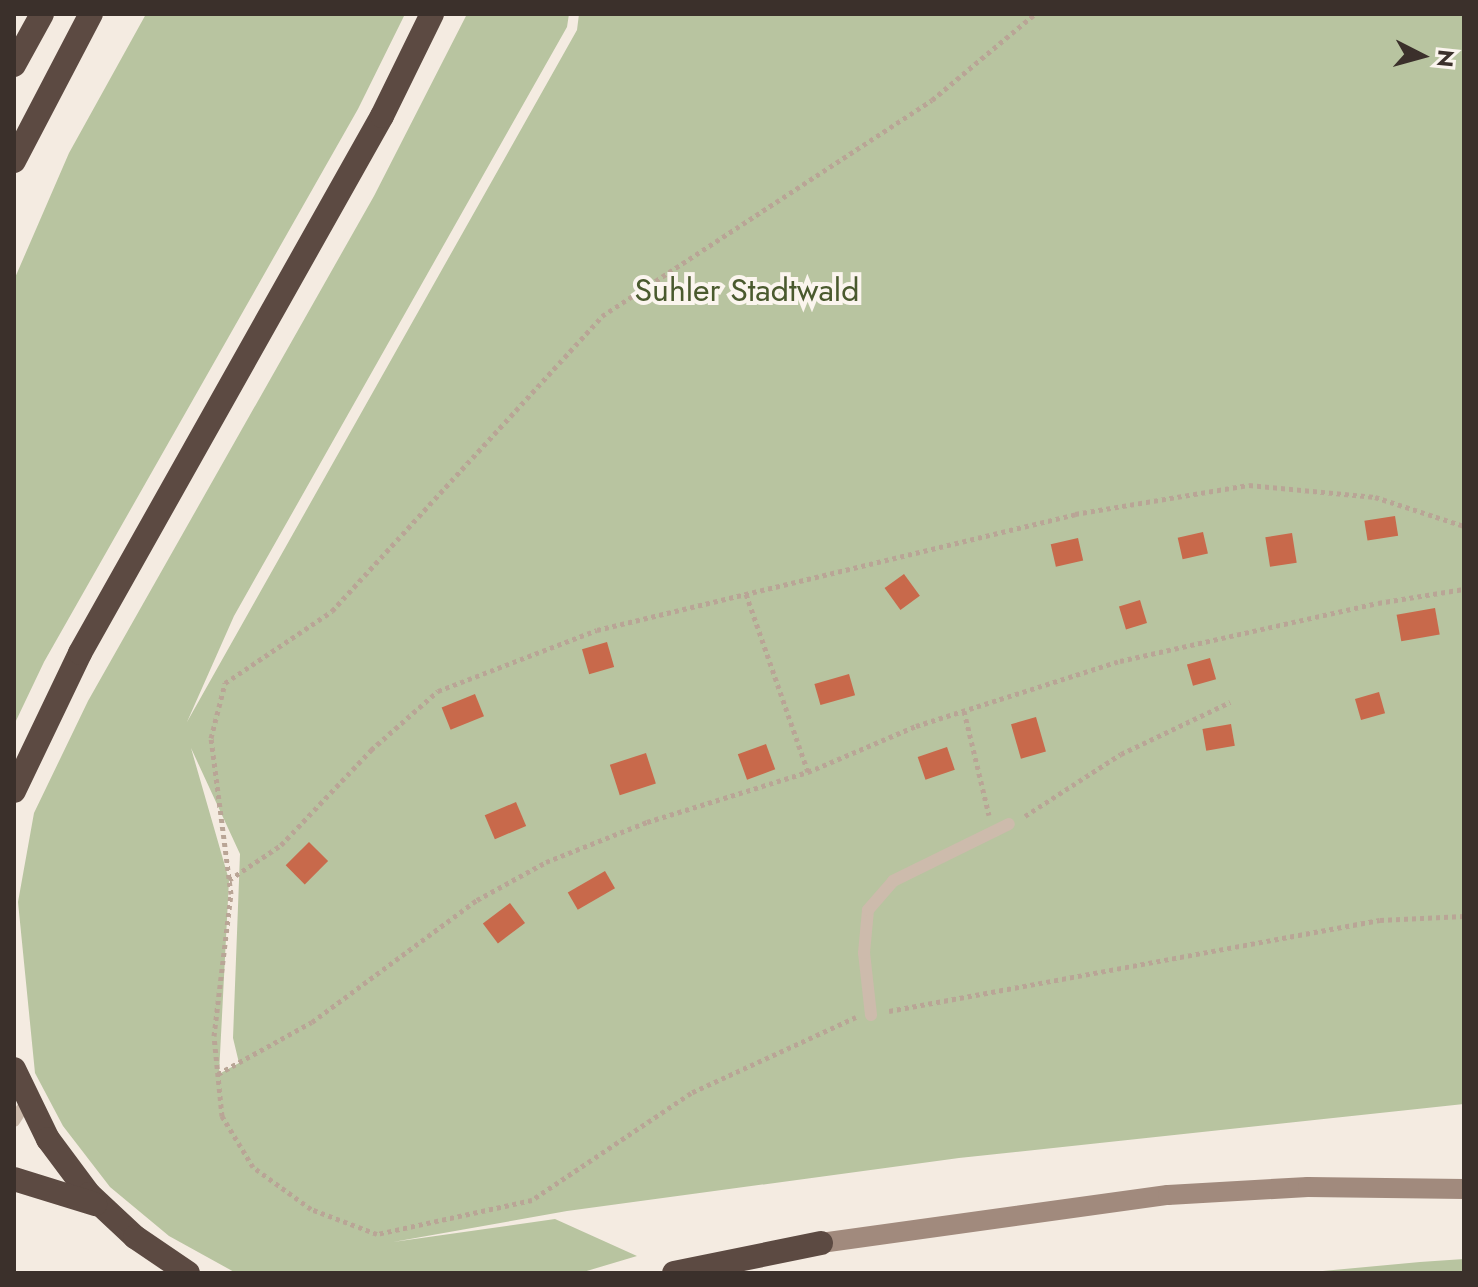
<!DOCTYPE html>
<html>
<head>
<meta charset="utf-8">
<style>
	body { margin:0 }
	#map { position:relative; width:1478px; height:1287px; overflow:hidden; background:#f4ebe1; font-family:Jost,sans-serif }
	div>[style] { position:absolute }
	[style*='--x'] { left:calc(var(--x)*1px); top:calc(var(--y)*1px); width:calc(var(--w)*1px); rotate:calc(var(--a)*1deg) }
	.green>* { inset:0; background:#b8c4a0 }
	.building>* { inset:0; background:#c8694b; transform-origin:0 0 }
	.path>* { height:5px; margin-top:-2.5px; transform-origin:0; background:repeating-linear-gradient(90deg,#b9a596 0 4px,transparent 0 8px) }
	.service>* { height:12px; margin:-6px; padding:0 6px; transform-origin:6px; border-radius:6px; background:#cdbbac }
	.secondary>* { height:20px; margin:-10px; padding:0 10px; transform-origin:10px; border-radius:10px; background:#a18a7d }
	.motorway>* { height:24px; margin:-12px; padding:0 12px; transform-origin:12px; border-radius:12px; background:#5c4a42 }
	span { translate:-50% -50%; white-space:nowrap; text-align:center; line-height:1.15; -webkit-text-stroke:8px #fbf5ee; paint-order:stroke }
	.park-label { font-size:32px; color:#4a5a2e }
	.frame { position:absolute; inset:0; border:16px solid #3b302b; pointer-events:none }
	.north { position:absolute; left:1382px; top:16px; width:80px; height:80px; -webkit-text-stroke:6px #fbf5ee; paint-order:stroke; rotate:96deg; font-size:22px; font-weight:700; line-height:32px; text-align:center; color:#3b302b }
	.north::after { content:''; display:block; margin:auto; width:28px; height:36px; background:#3b302b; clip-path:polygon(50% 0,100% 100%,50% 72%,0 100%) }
</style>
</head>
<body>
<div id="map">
	<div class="green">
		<div style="clip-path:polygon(146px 14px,405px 14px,358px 109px,44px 662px,14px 725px,14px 280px,69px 153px)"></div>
		<div style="clip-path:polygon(evenodd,467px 14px,569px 14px,567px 27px,234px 616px,187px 722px,577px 30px,579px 14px,1464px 14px,1464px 1104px,959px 1158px,567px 1211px,393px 1242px,555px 1219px,637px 1256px,580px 1273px,236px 1273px,169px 1236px,110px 1187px,63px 1126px,35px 1073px,18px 902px,34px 813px,88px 701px,374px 196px,467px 14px,191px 748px,240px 854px,233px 1038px,239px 1063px,219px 1074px,229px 880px,191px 748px)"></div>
		<div style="clip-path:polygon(1464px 1259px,1464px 1273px,1301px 1273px,1420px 1262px)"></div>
	</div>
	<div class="building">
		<div style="left:1395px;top:516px;width:20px;height:31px;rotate:81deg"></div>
		<div style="left:1203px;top:532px;width:22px;height:26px;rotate:77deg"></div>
		<div style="left:1292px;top:533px;width:30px;height:27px;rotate:81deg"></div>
		<div style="left:1078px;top:538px;width:23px;height:28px;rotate:77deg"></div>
		<div style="left:904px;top:574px;width:27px;height:24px;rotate:54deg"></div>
		<div style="left:1140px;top:600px;width:24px;height:22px;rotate:73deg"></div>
		<div style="left:1435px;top:608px;width:27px;height:39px;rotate:80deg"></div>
		<div style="left:607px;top:642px;width:26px;height:26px;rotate:74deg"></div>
		<div style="left:1210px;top:658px;width:22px;height:24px;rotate:74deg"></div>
		<div style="left:849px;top:674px;width:22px;height:36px;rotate:74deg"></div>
		<div style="left:1379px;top:692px;width:22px;height:25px;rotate:74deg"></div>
		<div style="left:475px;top:694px;width:24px;height:36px;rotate:68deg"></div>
		<div style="left:1036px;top:717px;width:36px;height:26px;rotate:74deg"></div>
		<div style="left:1231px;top:724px;width:22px;height:29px;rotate:80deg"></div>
		<div style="left:766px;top:744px;width:27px;height:30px;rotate:70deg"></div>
		<div style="left:947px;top:747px;width:24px;height:31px;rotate:71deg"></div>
		<div style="left:646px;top:753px;width:32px;height:38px;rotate:72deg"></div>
		<div style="left:516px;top:802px;width:26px;height:34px;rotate:67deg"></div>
		<div style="left:309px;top:842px;width:27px;height:33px;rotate:45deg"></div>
		<div style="left:605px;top:871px;width:20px;height:43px;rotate:60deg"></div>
		<div style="left:510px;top:903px;width:25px;height:34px;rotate:53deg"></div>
	</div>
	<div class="path">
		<div style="--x:746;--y:594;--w:188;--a:70.8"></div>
		<div style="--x:808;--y:772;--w:117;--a:-23.1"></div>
		<div style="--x:916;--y:726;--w:214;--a:-17.7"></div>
		<div style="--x:1120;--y:661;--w:264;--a:-12.7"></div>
		<div style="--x:1378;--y:603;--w:87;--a:-9.2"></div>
		<div style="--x:964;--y:711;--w:107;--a:76.5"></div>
		<div style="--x:1025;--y:816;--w:114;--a:-32.9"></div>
		<div style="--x:1121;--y:754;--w:121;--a:-25.5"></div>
		<div style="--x:229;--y:880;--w:63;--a:-33.9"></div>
		<div style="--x:281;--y:845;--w:131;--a:-46.5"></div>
		<div style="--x:371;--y:750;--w:89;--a:-41.4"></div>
		<div style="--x:438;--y:691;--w:170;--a:-21"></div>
		<div style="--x:597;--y:630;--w:492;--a:-13.6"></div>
		<div style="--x:1075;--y:514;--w:176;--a:-9.5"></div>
		<div style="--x:1249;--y:485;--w:127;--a:5.4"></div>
		<div style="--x:1375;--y:497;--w:94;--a:18"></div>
		<div style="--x:889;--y:1011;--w:499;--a:-10.5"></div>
		<div style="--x:1380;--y:920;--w:84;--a:-2.7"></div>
		<div style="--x:856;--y:1017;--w:182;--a:155.3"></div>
		<div style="--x:691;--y:1093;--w:192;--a:146.1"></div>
		<div style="--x:532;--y:1200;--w:159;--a:167.6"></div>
		<div style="--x:377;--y:1234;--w:71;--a:-159.3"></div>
		<div style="--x:311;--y:1209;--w:72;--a:-144.1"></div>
		<div style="--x:253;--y:1167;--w:60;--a:-121.3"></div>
		<div style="--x:222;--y:1116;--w:80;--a:-95.7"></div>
		<div style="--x:214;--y:1036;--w:143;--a:-83.2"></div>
		<div style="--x:231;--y:894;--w:157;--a:-97.3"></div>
		<div style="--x:211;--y:738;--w:57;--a:-75.7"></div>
		<div style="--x:225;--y:683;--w:129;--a:-33.9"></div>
		<div style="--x:332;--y:611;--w:400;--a:-47.5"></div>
		<div style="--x:602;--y:316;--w:394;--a:-33.2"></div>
		<div style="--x:932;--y:100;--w:134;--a:-39.9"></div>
		<div style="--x:218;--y:1074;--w:107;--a:-29"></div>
		<div style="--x:312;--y:1022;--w:205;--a:-36.5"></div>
		<div style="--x:477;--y:900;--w:79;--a:-28.8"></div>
		<div style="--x:546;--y:862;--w:109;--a:-21.6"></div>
		<div style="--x:647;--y:822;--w:169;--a:-17.3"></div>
	</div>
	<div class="service">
		<div style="--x:871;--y:1015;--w:62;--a:-96.4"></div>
		<div style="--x:864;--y:953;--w:43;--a:-84.7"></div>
		<div style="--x:868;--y:910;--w:38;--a:-49"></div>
		<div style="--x:893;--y:881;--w:129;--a:-26.2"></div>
		<div style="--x:14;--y:1121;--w:24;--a:-57"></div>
	</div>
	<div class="secondary">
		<div style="--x:821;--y:1243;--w:350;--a:-7.9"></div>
		<div style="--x:1168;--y:1195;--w:140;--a:-3.3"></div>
		<div style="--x:1308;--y:1187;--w:156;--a:0.7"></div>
	</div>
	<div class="motorway">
		<div style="--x:14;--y:65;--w:58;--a:-61.2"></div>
		<div style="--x:14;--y:161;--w:166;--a:-62.4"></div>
		<div style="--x:14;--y:791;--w:153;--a:-64.4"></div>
		<div style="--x:80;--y:653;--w:616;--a:-60.65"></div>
		<div style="--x:382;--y:116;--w:114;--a:-63.9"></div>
		<div style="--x:14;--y:1069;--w:78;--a:64.1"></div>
		<div style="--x:48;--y:1139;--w:69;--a:53.3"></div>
		<div style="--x:89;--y:1194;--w:63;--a:43.1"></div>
		<div style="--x:135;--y:1237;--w:64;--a:34.2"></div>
		<div style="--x:14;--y:1179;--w:85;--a:17.2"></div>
		<div style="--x:674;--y:1273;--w:150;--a:-11.5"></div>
	</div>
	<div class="park-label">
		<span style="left:747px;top:290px">Suhler Stadtwald</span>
	</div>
	<div class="frame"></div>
	<div class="north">N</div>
</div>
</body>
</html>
